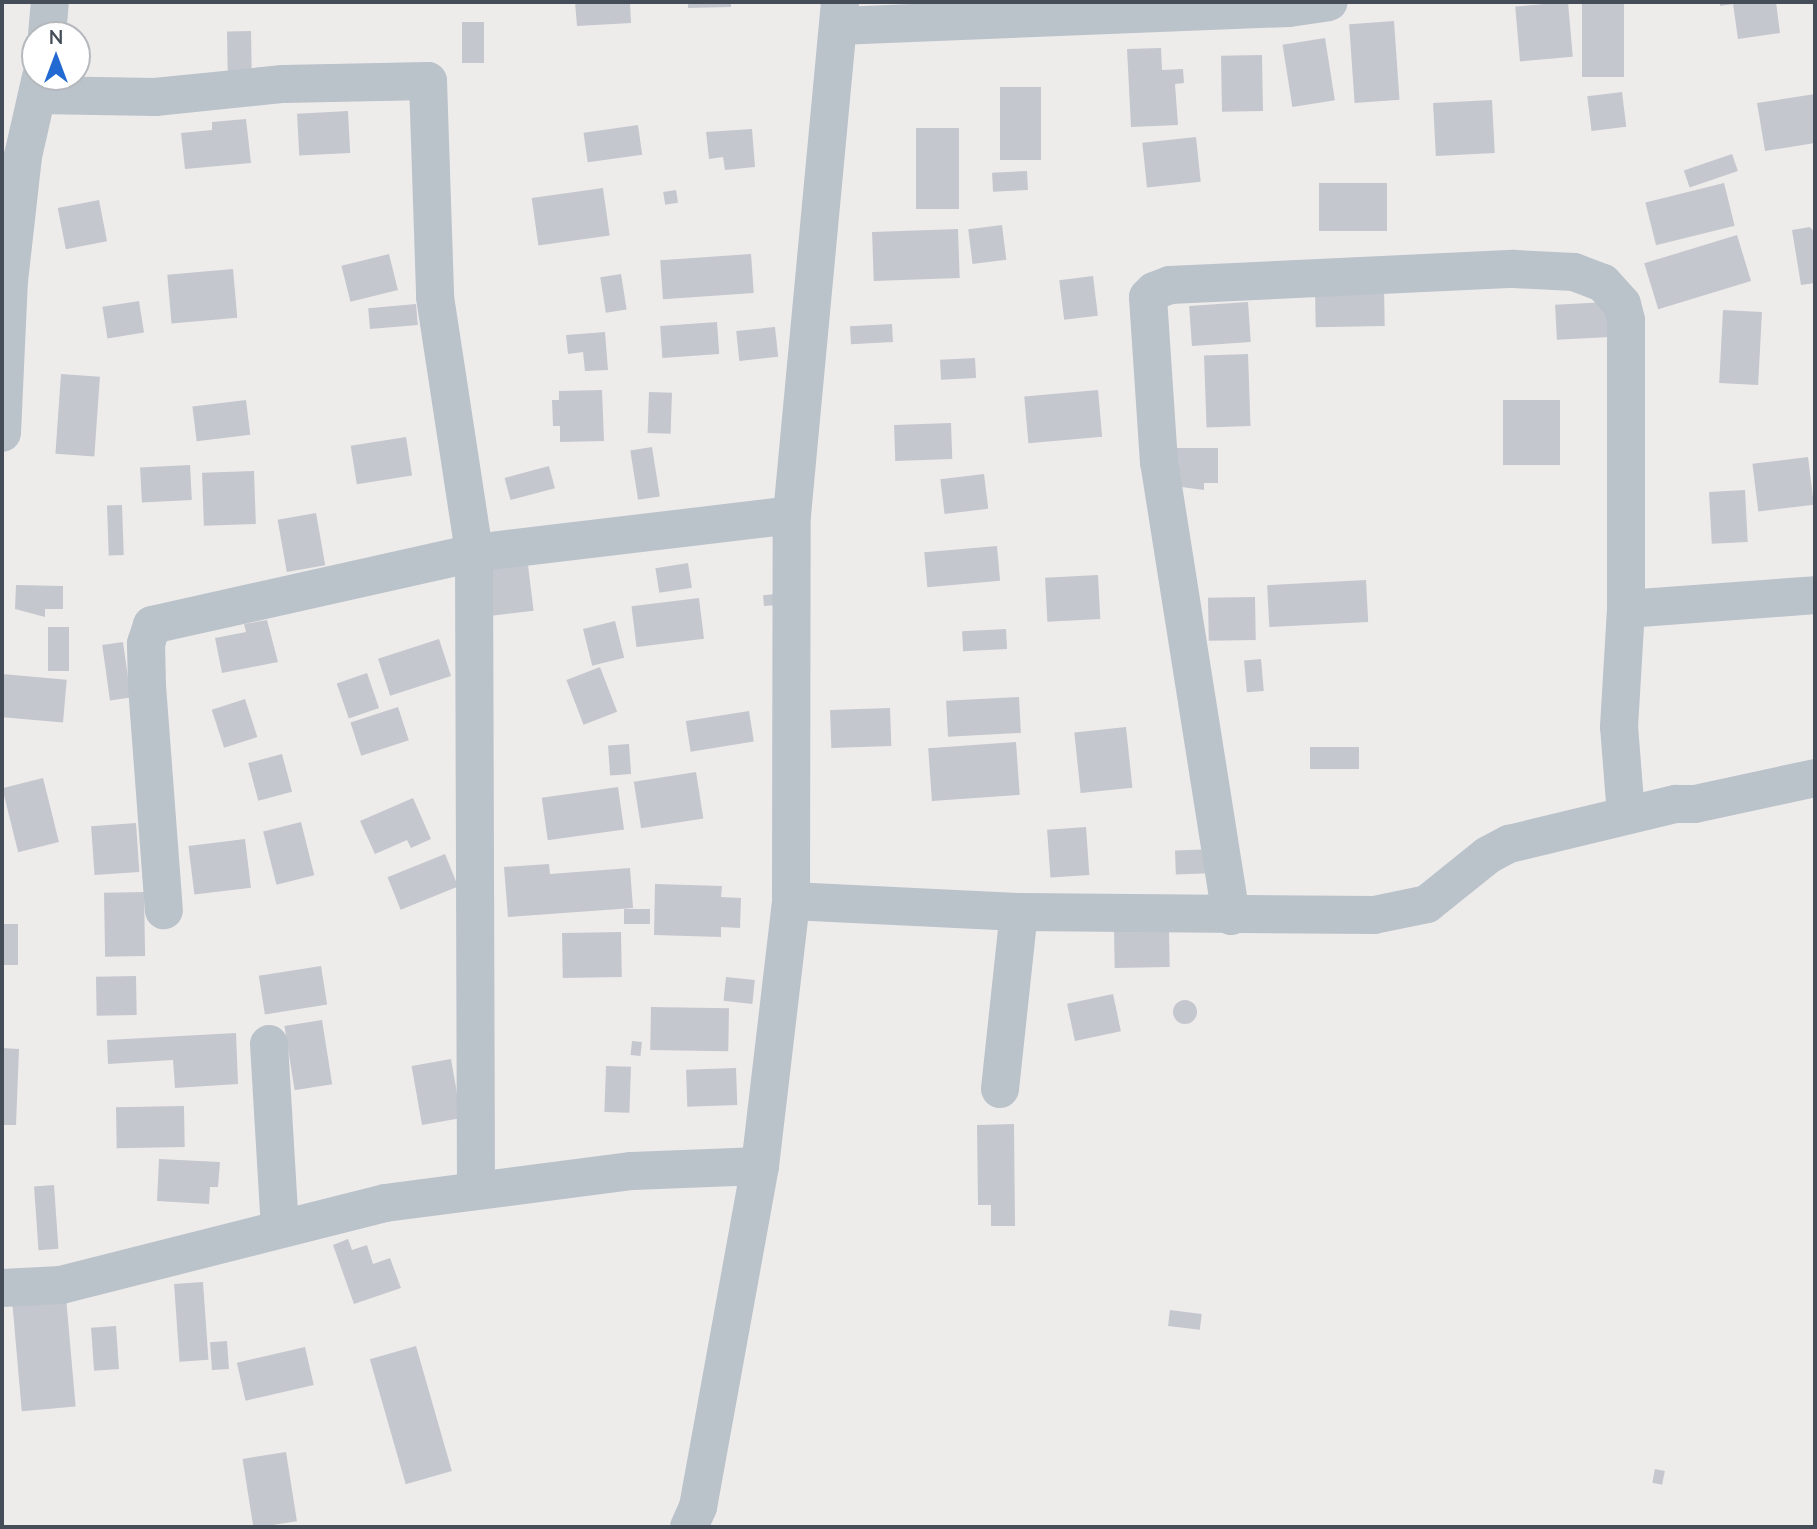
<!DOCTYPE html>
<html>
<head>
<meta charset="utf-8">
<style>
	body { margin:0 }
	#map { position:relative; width:1817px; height:1529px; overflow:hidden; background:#eeebeb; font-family:Lato,sans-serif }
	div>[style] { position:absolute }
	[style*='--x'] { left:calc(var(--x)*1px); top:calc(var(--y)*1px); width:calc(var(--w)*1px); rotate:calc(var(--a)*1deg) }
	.building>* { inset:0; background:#c5c7ce; transform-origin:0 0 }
	.round { border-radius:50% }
	.minor>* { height:38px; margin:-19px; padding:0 19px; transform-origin:19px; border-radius:19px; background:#bac2ca }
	span { translate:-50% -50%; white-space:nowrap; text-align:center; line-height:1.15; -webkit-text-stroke:7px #fff; paint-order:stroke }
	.frame { position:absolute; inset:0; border:4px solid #454e58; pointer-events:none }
	.north { position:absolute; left:21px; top:21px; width:70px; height:70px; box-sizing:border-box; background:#fff; border:2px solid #b5b8bc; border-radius:50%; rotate:0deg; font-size:19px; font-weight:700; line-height:28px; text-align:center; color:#454e58 }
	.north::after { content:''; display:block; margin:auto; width:24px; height:32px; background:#2269d1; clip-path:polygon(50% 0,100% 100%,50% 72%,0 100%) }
</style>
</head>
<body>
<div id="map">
	<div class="building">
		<div style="clip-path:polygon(575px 2px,630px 2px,631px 23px,577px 26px)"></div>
		<div style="clip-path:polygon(688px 2px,731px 2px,731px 7px,688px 8px)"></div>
		<div style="left:1568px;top:2px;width:55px;height:53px;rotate:85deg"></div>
		<div style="left:1582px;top:2px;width:42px;height:75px"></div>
		<div style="clip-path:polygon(1720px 2px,1776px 2px,1780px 33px,1738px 39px,1733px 4px,1720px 6px)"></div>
		<div style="left:1394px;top:21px;width:79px;height:45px;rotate:86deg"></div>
		<div style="left:462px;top:22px;width:22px;height:41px"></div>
		<div style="left:251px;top:31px;width:41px;height:24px;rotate:89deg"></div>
		<div style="left:1325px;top:38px;width:63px;height:43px;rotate:81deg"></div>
		<div style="clip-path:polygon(1161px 48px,1162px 70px,1183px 69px,1184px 83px,1175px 84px,1178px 125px,1131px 127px,1127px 49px)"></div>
		<div style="left:1262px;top:55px;width:56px;height:41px;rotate:89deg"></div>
		<div style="left:1000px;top:87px;width:41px;height:73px"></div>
		<div style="left:1622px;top:92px;width:35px;height:35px;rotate:83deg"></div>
		<div style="clip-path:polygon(1815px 94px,1815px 143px,1765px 151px,1757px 103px)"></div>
		<div style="left:1492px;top:100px;width:53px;height:59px;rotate:87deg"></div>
		<div style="left:348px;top:111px;width:42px;height:51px;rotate:87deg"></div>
		<div style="clip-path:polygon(246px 119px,251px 163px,185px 169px,181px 133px,212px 130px,212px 122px)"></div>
		<div style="left:638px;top:125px;width:30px;height:55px;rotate:82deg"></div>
		<div style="left:916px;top:128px;width:43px;height:81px"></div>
		<div style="clip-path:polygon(752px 129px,755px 167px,725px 170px,723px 157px,709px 159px,706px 132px)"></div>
		<div style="left:1196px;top:137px;width:45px;height:54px;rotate:84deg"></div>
		<div style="left:1732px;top:154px;width:18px;height:51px;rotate:71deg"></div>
		<div style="left:1027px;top:171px;width:19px;height:35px;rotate:87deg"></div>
		<div style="left:1387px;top:183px;width:48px;height:68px;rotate:90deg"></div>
		<div style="left:1724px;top:183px;width:44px;height:81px;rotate:76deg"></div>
		<div style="left:603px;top:188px;width:48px;height:72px;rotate:82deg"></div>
		<div style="left:676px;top:190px;width:13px;height:13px;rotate:81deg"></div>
		<div style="left:99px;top:200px;width:42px;height:42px;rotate:79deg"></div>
		<div style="left:1002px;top:225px;width:35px;height:34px;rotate:83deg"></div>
		<div style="clip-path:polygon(1810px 227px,1815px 233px,1815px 283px,1801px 285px,1792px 230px)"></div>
		<div style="left:958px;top:229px;width:49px;height:86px;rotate:88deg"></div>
		<div style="left:1737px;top:235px;width:48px;height:97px;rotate:73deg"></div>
		<div style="left:389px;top:254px;width:37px;height:49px;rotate:76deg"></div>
		<div style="left:751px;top:254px;width:39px;height:91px;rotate:86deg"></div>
		<div style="left:233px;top:269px;width:49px;height:66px;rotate:85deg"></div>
		<div style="left:621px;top:274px;width:36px;height:21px;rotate:81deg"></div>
		<div style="left:1093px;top:276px;width:40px;height:34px;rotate:83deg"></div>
		<div style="left:1384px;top:286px;width:40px;height:69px;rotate:89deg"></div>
		<div style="left:139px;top:301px;width:32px;height:37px;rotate:81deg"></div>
		<div style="left:1248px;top:302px;width:40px;height:59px;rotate:86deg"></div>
		<div style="left:1608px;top:302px;width:35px;height:53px;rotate:87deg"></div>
		<div style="left:416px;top:304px;width:21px;height:48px;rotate:85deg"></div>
		<div style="left:1723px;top:310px;width:39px;height:73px;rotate:3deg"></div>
		<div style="left:717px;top:322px;width:32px;height:57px;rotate:86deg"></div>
		<div style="left:892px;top:324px;width:18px;height:42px;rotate:87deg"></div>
		<div style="left:775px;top:327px;width:30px;height:39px;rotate:84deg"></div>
		<div style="clip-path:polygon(605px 332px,608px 370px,585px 371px,583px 352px,568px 354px,566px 335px)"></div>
		<div style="left:1248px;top:354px;width:72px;height:44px;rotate:88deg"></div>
		<div style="left:975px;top:358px;width:20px;height:35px;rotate:87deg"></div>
		<div style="left:61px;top:374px;width:39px;height:80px;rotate:4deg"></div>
		<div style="clip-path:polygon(602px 390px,604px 441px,560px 442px,560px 426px,553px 426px,552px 400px,559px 400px,559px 391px)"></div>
		<div style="left:1098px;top:390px;width:47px;height:74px;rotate:85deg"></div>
		<div style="left:649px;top:392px;width:23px;height:41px;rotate:2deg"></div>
		<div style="left:246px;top:400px;width:35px;height:54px;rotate:83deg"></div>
		<div style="left:1503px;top:400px;width:57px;height:65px"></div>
		<div style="left:951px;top:423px;width:36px;height:57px;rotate:88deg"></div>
		<div style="left:406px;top:437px;width:39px;height:56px;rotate:81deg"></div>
		<div style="left:652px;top:447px;width:50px;height:22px;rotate:81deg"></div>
		<div style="clip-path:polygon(1167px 448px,1218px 448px,1218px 483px,1204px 483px,1204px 490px,1167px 485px)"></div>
		<div style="left:1808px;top:457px;width:48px;height:56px;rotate:83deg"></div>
		<div style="left:190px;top:465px;width:35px;height:50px;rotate:87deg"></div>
		<div style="left:549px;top:466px;width:23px;height:46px;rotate:75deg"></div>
		<div style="left:254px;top:471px;width:53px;height:52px;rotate:88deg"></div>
		<div style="left:984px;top:474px;width:35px;height:44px;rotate:83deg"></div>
		<div style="left:1745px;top:490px;width:52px;height:36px;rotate:87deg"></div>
		<div style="left:122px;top:505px;width:50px;height:15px;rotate:88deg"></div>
		<div style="left:316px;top:513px;width:53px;height:39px;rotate:80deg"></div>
		<div style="left:997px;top:546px;width:35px;height:73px;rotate:85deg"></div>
		<div style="left:688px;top:563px;width:25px;height:33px;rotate:81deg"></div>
		<div style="left:528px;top:565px;width:46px;height:42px;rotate:83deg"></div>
		<div style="left:1098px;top:575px;width:44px;height:53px;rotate:87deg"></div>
		<div style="left:1366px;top:580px;width:42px;height:99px;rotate:87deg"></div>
		<div style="clip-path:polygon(16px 585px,63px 586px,63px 609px,45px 609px,45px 617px,15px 609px)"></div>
		<div style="left:776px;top:594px;width:11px;height:13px;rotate:85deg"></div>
		<div style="left:1255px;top:597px;width:43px;height:47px;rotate:89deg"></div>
		<div style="left:699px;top:598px;width:41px;height:68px;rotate:83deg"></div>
		<div style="clip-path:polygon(267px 620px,278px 662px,222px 673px,215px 638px,246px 632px,244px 624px)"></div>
		<div style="left:615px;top:621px;width:38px;height:33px;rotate:76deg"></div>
		<div style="left:48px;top:627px;width:21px;height:44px"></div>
		<div style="left:1006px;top:629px;width:20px;height:44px;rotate:87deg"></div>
		<div style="left:439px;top:639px;width:39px;height:64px;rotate:72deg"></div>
		<div style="left:123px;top:642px;width:56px;height:21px;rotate:82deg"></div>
		<div style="left:1261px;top:659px;width:32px;height:17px;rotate:85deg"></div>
		<div style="left:600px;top:667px;width:48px;height:36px;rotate:69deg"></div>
		<div style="left:367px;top:673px;width:37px;height:32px;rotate:71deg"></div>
		<div style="left:2px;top:674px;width:65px;height:43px;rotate:5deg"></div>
		<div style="left:1019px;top:697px;width:36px;height:73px;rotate:87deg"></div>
		<div style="left:245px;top:699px;width:40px;height:35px;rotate:72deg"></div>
		<div style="left:398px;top:707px;width:35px;height:50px;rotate:72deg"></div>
		<div style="left:890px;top:708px;width:38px;height:60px;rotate:88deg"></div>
		<div style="left:749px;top:711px;width:31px;height:64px;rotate:81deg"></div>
		<div style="left:1126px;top:727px;width:61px;height:52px;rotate:84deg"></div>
		<div style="left:1016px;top:742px;width:53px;height:88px;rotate:86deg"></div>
		<div style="left:629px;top:744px;width:30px;height:21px;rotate:86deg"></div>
		<div style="left:1359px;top:747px;width:22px;height:49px;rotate:90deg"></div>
		<div style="left:282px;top:754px;width:39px;height:35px;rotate:75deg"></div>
		<div style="left:696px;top:772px;width:47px;height:63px;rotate:81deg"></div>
		<div style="left:43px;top:778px;width:66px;height:42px;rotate:76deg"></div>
		<div style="left:618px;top:787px;width:43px;height:77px;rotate:82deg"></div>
		<div style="clip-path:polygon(413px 798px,431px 839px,411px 848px,407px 840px,375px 854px,360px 821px)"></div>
		<div style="left:301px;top:822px;width:55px;height:39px;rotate:76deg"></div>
		<div style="left:136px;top:823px;width:49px;height:45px;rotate:86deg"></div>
		<div style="left:1086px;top:827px;width:48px;height:39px;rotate:86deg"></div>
		<div style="left:245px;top:839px;width:49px;height:57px;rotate:83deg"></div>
		<div style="left:1216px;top:849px;width:24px;height:41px;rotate:88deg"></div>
		<div style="left:445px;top:854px;width:35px;height:62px;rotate:68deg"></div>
		<div style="clip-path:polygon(549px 864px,550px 874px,630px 868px,633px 908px,508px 917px,504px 867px)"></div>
		<div style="clip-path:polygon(655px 884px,722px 886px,721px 897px,741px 898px,740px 928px,721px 927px,721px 937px,654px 935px)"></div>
		<div style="left:144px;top:892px;width:64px;height:40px;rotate:89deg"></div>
		<div style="left:624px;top:909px;width:26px;height:15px"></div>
		<div style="left:2px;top:924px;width:16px;height:41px"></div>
		<div style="left:1169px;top:928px;width:39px;height:55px;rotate:89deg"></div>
		<div style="left:621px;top:932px;width:45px;height:59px;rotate:89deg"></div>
		<div style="left:321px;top:966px;width:39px;height:63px;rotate:81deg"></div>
		<div style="left:136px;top:976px;width:39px;height:40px;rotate:89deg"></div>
		<div style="left:726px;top:977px;width:29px;height:24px;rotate:6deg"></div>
		<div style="left:1113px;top:994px;width:38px;height:47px;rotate:78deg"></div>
		<div class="round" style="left:1173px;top:1000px;width:24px;height:24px"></div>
		<div style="left:651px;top:1007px;width:78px;height:43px;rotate:1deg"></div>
		<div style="left:322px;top:1020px;width:65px;height:38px;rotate:81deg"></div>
		<div style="clip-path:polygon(236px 1033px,238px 1084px,175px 1088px,173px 1060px,108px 1064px,107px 1040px)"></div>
		<div style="left:632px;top:1041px;width:10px;height:14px;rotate:6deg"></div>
		<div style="clip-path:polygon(2px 1048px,19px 1049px,16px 1125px,2px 1125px)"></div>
		<div style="left:451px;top:1059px;width:60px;height:40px;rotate:80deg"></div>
		<div style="left:606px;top:1066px;width:25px;height:46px;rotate:2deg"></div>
		<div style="left:736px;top:1068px;width:37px;height:50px;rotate:88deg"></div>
		<div style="left:184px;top:1106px;width:41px;height:68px;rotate:89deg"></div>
		<div style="clip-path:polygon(1014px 1124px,1015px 1226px,991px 1226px,991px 1205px,978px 1205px,977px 1125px)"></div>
		<div style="clip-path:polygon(159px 1159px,220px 1162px,218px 1187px,210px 1187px,209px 1204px,157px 1201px)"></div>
		<div style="left:54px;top:1185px;width:64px;height:20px;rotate:86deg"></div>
		<div style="clip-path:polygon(348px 1239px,352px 1250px,367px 1245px,373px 1264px,390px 1258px,401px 1288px,354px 1304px,333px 1245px)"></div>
		<div style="left:203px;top:1282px;width:78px;height:29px;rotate:86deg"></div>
		<div style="left:66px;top:1297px;width:110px;height:54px;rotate:85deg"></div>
		<div style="left:1170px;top:1310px;width:32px;height:16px;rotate:7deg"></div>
		<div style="left:116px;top:1326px;width:43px;height:25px;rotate:86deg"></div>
		<div style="left:227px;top:1341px;width:28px;height:17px;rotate:86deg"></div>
		<div style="left:416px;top:1346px;width:130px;height:48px;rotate:74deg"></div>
		<div style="left:305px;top:1347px;width:39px;height:70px;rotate:77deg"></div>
		<div style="left:286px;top:1452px;width:70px;height:44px;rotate:81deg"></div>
		<div style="left:1655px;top:1469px;width:10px;height:14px;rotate:11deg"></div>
	</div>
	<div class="minor">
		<div style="--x:838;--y:26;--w:451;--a:-2.3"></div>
		<div style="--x:1289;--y:8;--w:40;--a:-8.5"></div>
		<div style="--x:47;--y:35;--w:33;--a:-85"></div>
		<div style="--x:38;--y:95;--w:117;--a:1"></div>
		<div style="--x:155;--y:97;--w:129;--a:-5.8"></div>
		<div style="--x:283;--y:84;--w:145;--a:-1.2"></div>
		<div style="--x:428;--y:81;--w:216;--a:88.1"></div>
		<div style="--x:435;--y:297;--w:259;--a:81.3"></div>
		<div style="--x:474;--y:553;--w:330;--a:167.4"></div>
		<div style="--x:152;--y:625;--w:19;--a:108"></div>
		<div style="--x:146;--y:643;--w:43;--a:88.7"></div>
		<div style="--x:147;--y:686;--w:225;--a:85.7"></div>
		<div style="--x:2;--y:433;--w:152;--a:-87.4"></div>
		<div style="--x:9;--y:281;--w:126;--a:-83.6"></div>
		<div style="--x:23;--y:156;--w:81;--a:-77.2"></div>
		<div style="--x:1626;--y:815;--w:88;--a:-94.5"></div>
		<div style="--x:1619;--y:727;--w:118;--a:-86.6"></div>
		<div style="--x:1626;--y:609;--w:190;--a:-4.2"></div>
		<div style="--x:791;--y:901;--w:228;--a:2.8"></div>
		<div style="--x:1019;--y:912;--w:355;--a:0.5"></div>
		<div style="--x:1374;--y:915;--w:54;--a:-11.7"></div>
		<div style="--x:1427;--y:904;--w:78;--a:-38.8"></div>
		<div style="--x:1488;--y:855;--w:24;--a:-28"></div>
		<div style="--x:1509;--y:844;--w:172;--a:-13.5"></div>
		<div style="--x:1676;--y:804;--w:19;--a:0"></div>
		<div style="--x:1695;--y:804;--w:123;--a:-12.2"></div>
		<div style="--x:1231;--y:916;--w:459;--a:-99"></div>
		<div style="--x:1159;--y:463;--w:166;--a:-93.8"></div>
		<div style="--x:1148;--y:297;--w:8;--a:-45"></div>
		<div style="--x:1154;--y:291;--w:17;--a:-21"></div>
		<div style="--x:1170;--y:285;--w:344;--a:-2.7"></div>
		<div style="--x:1514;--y:269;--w:60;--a:2.9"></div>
		<div style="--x:1574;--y:272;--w:31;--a:21"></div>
		<div style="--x:1603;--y:283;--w:28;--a:48"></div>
		<div style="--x:1622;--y:304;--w:16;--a:76"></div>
		<div style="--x:1626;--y:320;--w:289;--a:90"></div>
		<div style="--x:269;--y:1044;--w:185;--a:86.6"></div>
		<div style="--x:1000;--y:1089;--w:178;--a:-83.9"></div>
		<div style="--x:476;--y:1189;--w:636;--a:-90.18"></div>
		<div style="--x:474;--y:553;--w:320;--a:-6.8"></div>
		<div style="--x:2;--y:1288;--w:59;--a:-2.9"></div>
		<div style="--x:61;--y:1285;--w:334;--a:-14.2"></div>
		<div style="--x:385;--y:1203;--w:249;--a:-7.4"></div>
		<div style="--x:632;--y:1171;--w:128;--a:-2.2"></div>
		<div style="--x:689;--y:1527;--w:22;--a:-66"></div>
		<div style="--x:698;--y:1507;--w:347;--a:-79.7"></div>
		<div style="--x:760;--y:1166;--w:267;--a:-83.3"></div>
		<div style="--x:791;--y:901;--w:386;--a:-89.9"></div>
		<div style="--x:792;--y:515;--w:515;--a:-84.65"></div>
	</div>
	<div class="frame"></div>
	<div class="north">N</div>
</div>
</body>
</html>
